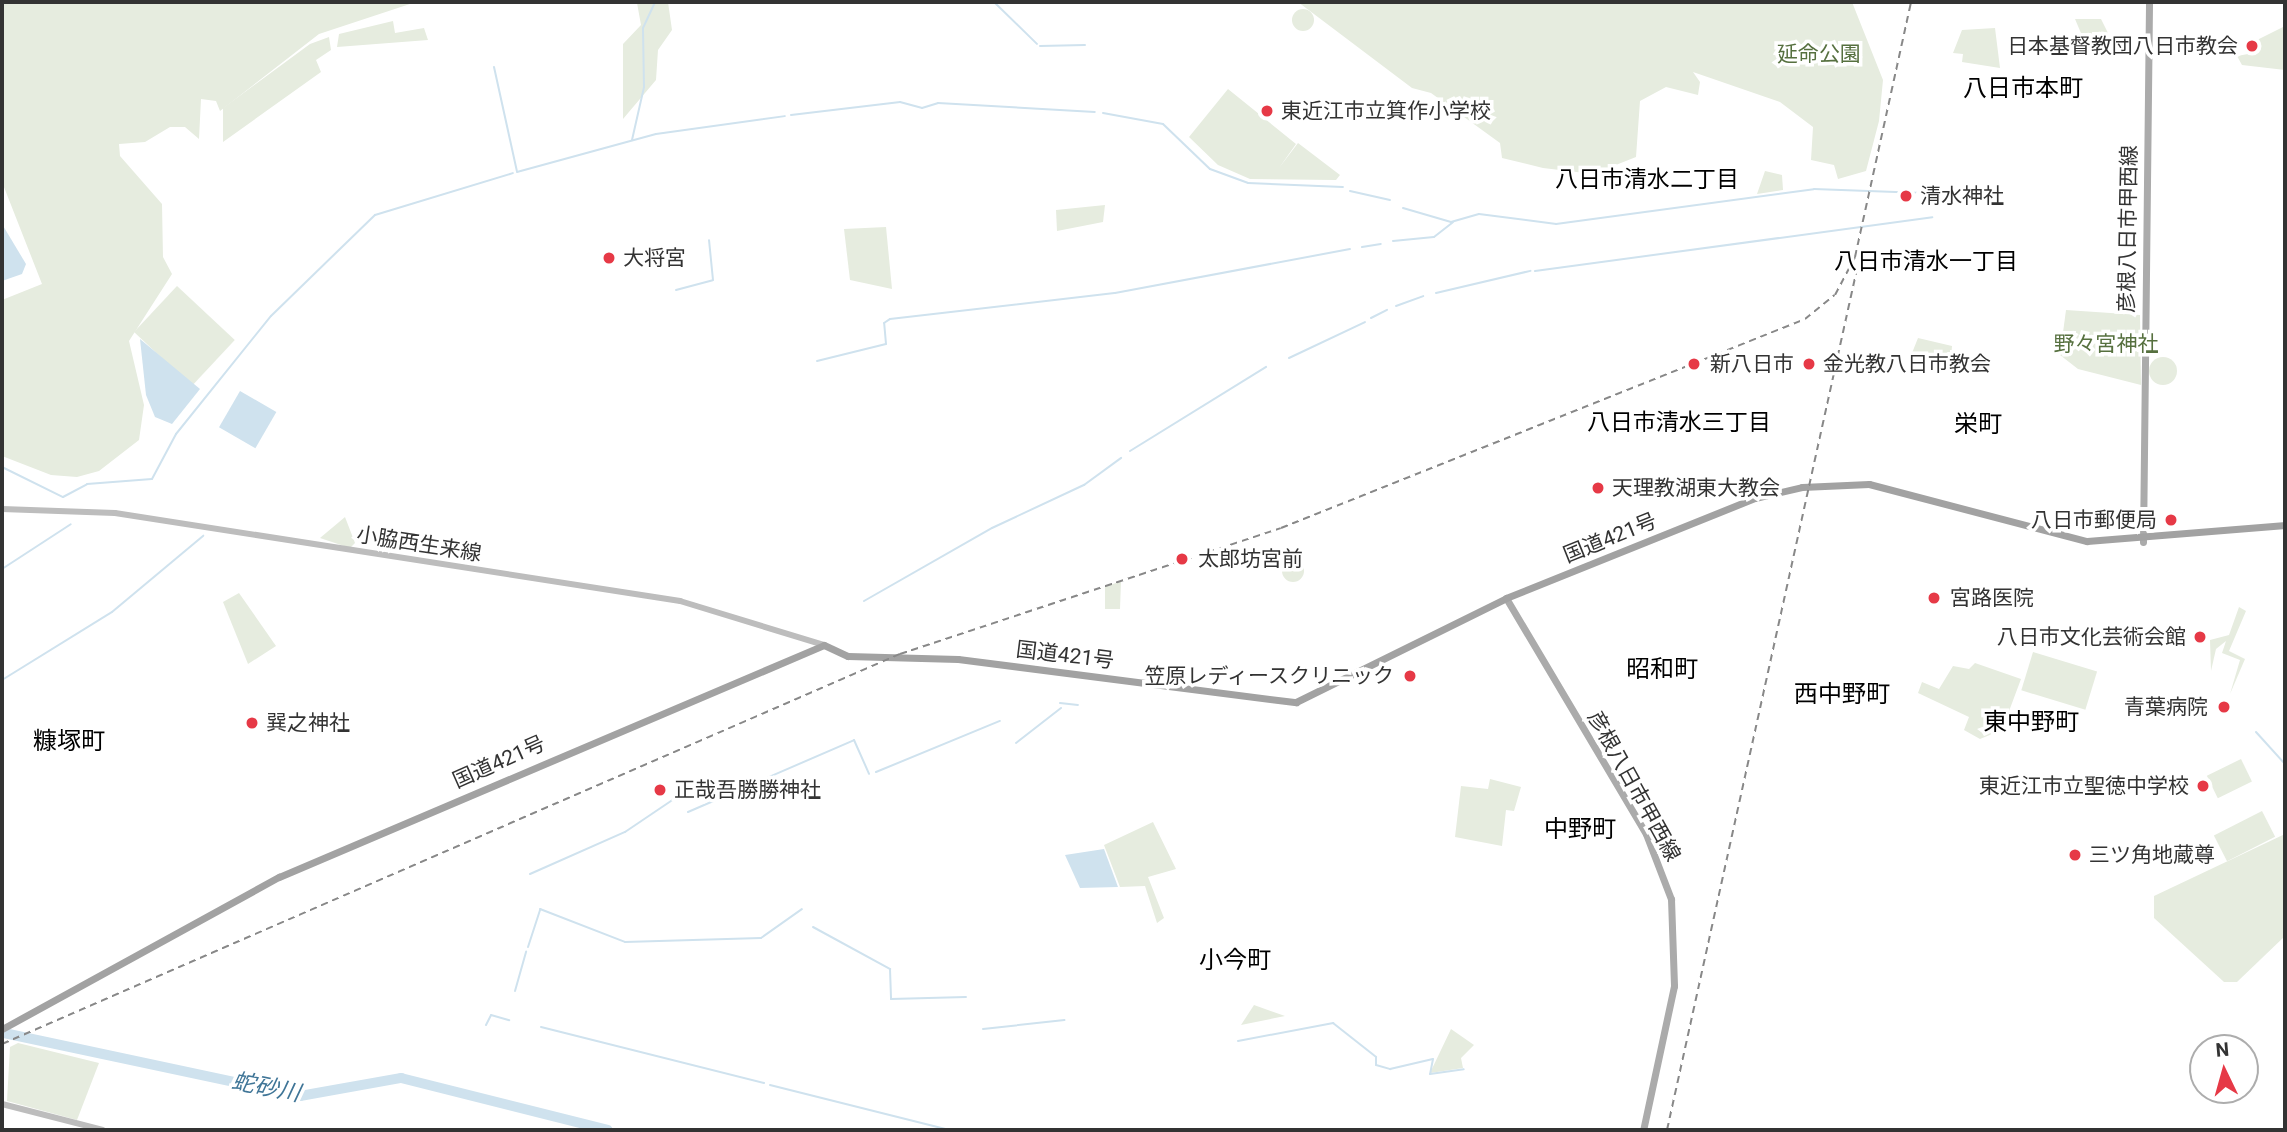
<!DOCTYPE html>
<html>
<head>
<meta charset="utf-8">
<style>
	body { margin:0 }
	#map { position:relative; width:2287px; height:1132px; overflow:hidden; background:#fff; font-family:Roboto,"Noto Sans JP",sans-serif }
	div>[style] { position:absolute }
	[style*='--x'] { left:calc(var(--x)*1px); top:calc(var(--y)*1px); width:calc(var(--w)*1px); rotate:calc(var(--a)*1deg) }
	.green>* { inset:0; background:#e6ecdf; transform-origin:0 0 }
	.round { border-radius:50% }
	.water>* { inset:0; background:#cfe2ee; transform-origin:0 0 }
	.stream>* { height:2px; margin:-1px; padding:0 1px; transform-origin:1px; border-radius:1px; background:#cfe2ee }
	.river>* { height:10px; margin:-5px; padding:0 5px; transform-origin:5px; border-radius:5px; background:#cfe2ee }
	.secondary>* { height:6px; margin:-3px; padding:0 3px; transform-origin:3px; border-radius:3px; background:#bdbdbd }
	.primary>* { height:7px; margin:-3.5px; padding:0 3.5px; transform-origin:3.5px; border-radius:3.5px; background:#ababab }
	.trunk>* { height:7px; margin:-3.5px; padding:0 3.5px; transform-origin:3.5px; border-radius:3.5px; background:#a2a2a2 }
	.rail>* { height:2px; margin-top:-1px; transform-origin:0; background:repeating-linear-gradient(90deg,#888 0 7px,transparent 0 12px) }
	.dots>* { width:19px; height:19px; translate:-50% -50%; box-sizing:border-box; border:4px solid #fff; border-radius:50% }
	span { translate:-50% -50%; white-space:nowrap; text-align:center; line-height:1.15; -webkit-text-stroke:7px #fff; paint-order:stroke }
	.poi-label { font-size:21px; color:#333 }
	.right { translate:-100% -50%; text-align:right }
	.left { translate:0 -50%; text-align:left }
	.park-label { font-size:21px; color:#56703f }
	.street-label { font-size:21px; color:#333 }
	.neighbourhood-label { font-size:23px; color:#000 }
	.water-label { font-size:23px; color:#3f7597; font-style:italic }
	.quarter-label { font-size:24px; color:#000 }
	.frame { position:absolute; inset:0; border:4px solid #333; pointer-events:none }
	.north { position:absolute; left:2189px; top:1034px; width:70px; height:70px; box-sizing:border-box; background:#fff; border:2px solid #adadad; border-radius:50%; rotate:355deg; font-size:19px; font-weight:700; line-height:28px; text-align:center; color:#333 }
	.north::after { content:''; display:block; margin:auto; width:24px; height:32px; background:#e63946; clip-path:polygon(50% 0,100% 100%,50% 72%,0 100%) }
</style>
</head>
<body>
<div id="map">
	<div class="green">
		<div style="clip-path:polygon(2px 2px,416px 2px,319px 34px,220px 111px,216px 101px,201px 99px,199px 139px,185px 127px,170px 127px,145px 142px,119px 144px,120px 156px,162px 204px,163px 257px,172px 274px,129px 341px,144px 405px,139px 440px,99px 471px,77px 477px,51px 475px,2px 456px,2px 300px,42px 284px,2px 182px)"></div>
		<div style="clip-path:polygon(668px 2px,672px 30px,658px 50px,656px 80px,623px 119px,623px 44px,641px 25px,637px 3px)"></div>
		<div style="clip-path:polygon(1298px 2px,1852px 2px,1883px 80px,1879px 121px,1866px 171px,1838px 179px,1834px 165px,1811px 160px,1813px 127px,1780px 102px,1693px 72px,1700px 82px,1698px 95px,1666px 87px,1640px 101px,1636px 157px,1593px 174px,1543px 168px,1502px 158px,1500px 143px,1431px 93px,1412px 88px)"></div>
		<div class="round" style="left:1292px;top:9px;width:22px;height:22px"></div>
		<div style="clip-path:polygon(2075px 19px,2101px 19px,2108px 33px,2086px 45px)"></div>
		<div style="clip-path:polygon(393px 21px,395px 33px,424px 28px,428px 40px,337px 47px,339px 34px)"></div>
		<div style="clip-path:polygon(2285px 26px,2285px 70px,2242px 65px,2237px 56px,2259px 52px,2257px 40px)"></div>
		<div style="clip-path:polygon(1995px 28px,2000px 68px,1962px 62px,1963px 54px,1953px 53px,1962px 30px)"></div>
		<div style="clip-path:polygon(329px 37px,331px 50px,316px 60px,321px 72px,223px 142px,223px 108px,310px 44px)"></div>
		<div style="clip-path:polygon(1228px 89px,1296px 144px,1279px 168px,1298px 143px,1340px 175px,1336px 180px,1250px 179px,1218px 165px,1189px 137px)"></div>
		<div style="clip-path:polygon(1765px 171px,1782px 175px,1783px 190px,1757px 194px)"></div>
		<div style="clip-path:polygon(1105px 205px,1103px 222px,1057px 231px,1056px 210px)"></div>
		<div style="clip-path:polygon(886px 227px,892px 289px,850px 280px,844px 229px)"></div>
		<div style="left:177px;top:286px;width:79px;height:63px;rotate:43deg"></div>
		<div style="clip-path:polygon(2066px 310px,2140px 315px,2141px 385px,2078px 369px,2060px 355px)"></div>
		<div style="clip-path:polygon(1918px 338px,1952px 346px,1950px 370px,1908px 363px)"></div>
		<div class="round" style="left:2149px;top:357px;width:28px;height:28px"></div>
		<div style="clip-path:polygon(345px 517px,355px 543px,350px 548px,320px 538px)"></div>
		<div class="round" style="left:1282px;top:560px;width:22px;height:22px"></div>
		<div style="clip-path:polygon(1121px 581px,1120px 609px,1105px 609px,1105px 587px)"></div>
		<div style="clip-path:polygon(239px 593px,276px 646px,248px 664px,223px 602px)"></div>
		<div style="clip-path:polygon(2239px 607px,2246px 611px,2229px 651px,2245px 659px,2230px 694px,2240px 660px,2222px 653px,2226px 641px,2216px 649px,2211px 671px,2210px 640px,2229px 635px)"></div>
		<div style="left:2033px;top:652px;width:67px;height:40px;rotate:17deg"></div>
		<div style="clip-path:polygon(1975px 663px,2021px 679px,2002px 730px,1980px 739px,1964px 730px,1969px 717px,1918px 693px,1922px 682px,1939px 689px,1953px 666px,1969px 669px)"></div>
		<div style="left:2241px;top:759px;width:25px;height:38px;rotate:64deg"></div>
		<div style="clip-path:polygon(1490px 779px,1521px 787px,1514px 811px,1506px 810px,1502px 846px,1455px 837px,1461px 786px,1488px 789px)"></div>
		<div style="left:2262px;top:811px;width:29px;height:54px;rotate:63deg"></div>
		<div style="clip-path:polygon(1153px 822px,1176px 869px,1148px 877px,1164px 918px,1157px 923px,1145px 886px,1120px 887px,1104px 845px)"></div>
		<div style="clip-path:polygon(2285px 834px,2285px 936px,2237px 982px,2224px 982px,2154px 918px,2154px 896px)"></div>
		<div style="clip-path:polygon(1254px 1005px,1285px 1016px,1241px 1025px)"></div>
		<div style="clip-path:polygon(1451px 1029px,1474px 1045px,1461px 1058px,1463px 1068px,1430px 1073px)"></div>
		<div style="clip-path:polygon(18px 1043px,99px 1063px,77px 1120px,7px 1101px,10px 1047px)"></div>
	</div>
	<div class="water">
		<div style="clip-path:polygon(2px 224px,26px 264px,22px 274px,2px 281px)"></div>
		<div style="clip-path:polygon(140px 339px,200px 389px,172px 424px,155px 417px,146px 395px)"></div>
		<div style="left:240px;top:391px;width:42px;height:42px;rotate:30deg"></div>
		<div style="clip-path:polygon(1104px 849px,1118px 887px,1080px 888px,1065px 855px)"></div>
	</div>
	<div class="stream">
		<div style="--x:994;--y:2;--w:60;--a:44.3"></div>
		<div style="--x:1040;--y:46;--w:45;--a:-1.3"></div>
		<div style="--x:494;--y:67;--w:107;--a:77.6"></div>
		<div style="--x:517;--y:172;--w:144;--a:-15.3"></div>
		<div style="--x:656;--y:134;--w:130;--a:-7.9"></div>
		<div style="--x:1103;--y:113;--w:61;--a:10.4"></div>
		<div style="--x:1163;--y:124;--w:65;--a:43.8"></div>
		<div style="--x:1210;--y:169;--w:40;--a:20.2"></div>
		<div style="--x:1248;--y:183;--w:95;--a:2.4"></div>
		<div style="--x:791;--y:115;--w:110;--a:-6.8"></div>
		<div style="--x:900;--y:102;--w:23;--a:15"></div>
		<div style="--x:922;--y:108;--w:17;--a:-17"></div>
		<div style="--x:938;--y:103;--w:157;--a:3.3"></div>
		<div style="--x:632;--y:140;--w:54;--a:-77.2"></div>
		<div style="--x:644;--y:87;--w:59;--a:-91"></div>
		<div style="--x:643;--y:28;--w:29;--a:-65"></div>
		<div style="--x:1350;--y:191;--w:41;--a:12.7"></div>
		<div style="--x:1403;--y:208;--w:50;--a:16.3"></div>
		<div style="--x:1451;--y:222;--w:29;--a:-16"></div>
		<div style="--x:1479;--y:214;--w:78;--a:7.4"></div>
		<div style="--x:1556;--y:224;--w:260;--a:-7.7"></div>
		<div style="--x:1814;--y:189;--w:163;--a:2.1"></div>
		<div style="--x:1393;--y:241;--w:41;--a:-5.6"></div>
		<div style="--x:1434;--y:237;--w:24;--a:-38"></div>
		<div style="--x:1362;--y:247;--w:19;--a:-9"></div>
		<div style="--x:1535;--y:271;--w:401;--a:-7.7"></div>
		<div style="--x:676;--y:290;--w:38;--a:-15"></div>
		<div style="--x:713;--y:280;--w:40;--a:-95.7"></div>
		<div style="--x:1436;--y:293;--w:97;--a:-13.2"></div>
		<div style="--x:1396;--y:306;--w:29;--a:-20"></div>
		<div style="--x:1371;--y:318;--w:18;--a:-27"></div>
		<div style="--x:1289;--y:358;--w:84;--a:-25.3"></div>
		<div style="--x:817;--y:361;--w:71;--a:-13.8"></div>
		<div style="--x:886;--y:344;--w:21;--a:-95"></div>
		<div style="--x:884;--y:323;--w:7;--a:-34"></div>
		<div style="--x:890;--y:319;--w:226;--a:-6.6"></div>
		<div style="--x:1115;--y:293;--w:239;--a:-10.6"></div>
		<div style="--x:1130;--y:451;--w:160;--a:-31.7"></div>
		<div style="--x:2;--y:467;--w:68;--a:26.2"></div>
		<div style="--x:63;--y:497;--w:27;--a:-28"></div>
		<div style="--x:87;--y:484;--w:65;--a:-4.4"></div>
		<div style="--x:152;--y:479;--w:51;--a:-61.9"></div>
		<div style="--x:176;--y:434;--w:151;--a:-51.2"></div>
		<div style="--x:271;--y:316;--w:145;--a:-44.2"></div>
		<div style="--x:375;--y:215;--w:144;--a:-16.9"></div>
		<div style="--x:2;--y:569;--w:82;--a:-33.1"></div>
		<div style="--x:864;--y:601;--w:147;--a:-29.7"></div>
		<div style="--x:992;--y:528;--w:102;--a:-25.1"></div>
		<div style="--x:1084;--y:485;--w:46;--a:-36.1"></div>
		<div style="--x:2;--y:680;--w:129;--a:-31.7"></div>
		<div style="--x:112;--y:612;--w:119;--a:-39.9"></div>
		<div style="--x:1060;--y:703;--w:18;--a:6"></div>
		<div style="--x:2256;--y:732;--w:43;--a:47.8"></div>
		<div style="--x:1016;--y:743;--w:57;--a:-37.9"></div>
		<div style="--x:876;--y:772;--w:134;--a:-22.4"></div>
		<div style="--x:688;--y:812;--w:181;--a:-23.4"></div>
		<div style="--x:854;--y:740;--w:37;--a:66"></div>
		<div style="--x:530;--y:874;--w:104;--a:-23.9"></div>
		<div style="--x:625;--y:832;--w:59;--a:-34"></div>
		<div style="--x:813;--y:927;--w:88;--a:28.6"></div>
		<div style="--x:890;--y:969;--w:30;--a:88"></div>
		<div style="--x:891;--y:999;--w:75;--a:-1.5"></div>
		<div style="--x:528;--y:947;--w:40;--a:-72"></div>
		<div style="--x:540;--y:909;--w:91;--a:21.2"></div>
		<div style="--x:625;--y:942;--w:136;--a:-1.7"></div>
		<div style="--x:761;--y:938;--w:50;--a:-35.3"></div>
		<div style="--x:515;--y:991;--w:41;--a:-74.2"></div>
		<div style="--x:486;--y:1025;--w:11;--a:-63"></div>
		<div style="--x:491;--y:1015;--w:19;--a:16"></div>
		<div style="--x:541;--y:1027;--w:230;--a:14.1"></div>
		<div style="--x:983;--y:1029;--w:82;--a:-6.3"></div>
		<div style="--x:1238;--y:1041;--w:97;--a:-10.7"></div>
		<div style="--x:1333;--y:1023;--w:55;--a:38.3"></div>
		<div style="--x:1376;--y:1057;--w:8;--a:90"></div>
		<div style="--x:1376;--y:1065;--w:15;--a:16"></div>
		<div style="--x:1390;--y:1069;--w:44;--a:-13.1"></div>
		<div style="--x:1433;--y:1059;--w:15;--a:101"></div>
		<div style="--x:1430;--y:1074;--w:34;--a:-8"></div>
		<div style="--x:770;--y:1085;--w:185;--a:14.1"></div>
	</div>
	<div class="river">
		<div style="--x:4;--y:1033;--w:303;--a:12"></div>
		<div style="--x:300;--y:1096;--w:103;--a:-10.1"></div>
		<div style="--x:401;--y:1078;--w:213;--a:14.1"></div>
	</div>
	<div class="secondary">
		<div style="--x:2;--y:509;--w:113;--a:2"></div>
		<div style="--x:115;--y:513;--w:572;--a:8.85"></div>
		<div style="--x:680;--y:601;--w:151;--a:17"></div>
		<div style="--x:2;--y:1104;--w:104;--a:14.4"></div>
	</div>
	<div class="primary">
		<div style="--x:2143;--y:542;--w:540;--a:-89.36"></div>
		<div style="--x:1506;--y:598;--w:274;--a:59.3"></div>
		<div style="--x:1646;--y:834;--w:70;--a:69"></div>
		<div style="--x:1671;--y:899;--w:87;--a:88"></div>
		<div style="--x:1674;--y:986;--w:147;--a:102.1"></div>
	</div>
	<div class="trunk">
		<div style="--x:2;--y:1029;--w:316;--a:-28.8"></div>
		<div style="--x:279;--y:877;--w:592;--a:-23.06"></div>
		<div style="--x:824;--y:645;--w:26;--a:25"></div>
		<div style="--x:848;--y:656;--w:110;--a:1.6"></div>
		<div style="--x:958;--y:659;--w:341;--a:7.3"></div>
		<div style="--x:1296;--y:702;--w:234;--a:-26.3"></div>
		<div style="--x:1506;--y:598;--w:268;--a:-21.9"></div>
		<div style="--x:1755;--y:498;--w:48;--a:-13.2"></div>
		<div style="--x:1802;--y:487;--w:67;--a:-2.6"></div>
		<div style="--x:1869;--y:484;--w:225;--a:14.7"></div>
		<div style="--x:2087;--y:541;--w:199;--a:-4.6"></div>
	</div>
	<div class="rail">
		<div style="--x:2;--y:1044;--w:979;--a:-23.48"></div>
		<div style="--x:900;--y:654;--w:401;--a:-18.3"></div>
		<div style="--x:1281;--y:528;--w:564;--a:-21.74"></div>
		<div style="--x:1805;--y:319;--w:38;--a:-39"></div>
		<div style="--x:1835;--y:295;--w:43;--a:-62.2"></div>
		<div style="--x:1855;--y:257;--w:261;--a:-77.6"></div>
		<div style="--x:1667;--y:1130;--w:882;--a:-77.56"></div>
	</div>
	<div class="dots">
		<div style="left:2252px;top:46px;background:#e63946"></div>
		<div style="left:1267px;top:111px;background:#e63946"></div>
		<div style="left:1906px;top:196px;background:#e63946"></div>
		<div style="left:609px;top:258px;background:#e63946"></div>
		<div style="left:1694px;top:364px;background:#e63946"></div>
		<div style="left:1809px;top:364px;background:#e63946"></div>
		<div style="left:1598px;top:488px;background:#e63946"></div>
		<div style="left:2171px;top:520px;background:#e63946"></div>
		<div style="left:1182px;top:559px;background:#e63946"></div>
		<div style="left:1934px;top:598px;background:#e63946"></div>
		<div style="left:2200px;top:637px;background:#e63946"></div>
		<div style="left:1410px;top:676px;background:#e63946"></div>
		<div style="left:2224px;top:707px;background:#e63946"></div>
		<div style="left:252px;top:723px;background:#e63946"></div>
		<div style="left:2203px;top:786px;background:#e63946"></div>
		<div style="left:660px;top:790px;background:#e63946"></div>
		<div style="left:2075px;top:855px;background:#e63946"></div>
	</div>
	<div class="poi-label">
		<span class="right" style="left:2238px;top:46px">日本基督教団八日市教会</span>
		<span class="left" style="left:1281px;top:111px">東近江市立箕作小学校</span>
		<span class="left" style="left:1920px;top:196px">清水神社</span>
		<span class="left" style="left:623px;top:258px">大将宮</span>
		<span class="left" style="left:1710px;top:364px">新八日市</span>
		<span class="left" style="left:1823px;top:364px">金光教八日市教会</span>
		<span class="left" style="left:1612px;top:488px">天理教湖東大教会</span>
		<span class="right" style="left:2157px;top:520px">八日市郵便局</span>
		<span class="left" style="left:1198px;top:559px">太郎坊宮前</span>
		<span class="left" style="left:1950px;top:598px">宮路医院</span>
		<span class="right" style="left:2186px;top:637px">八日市文化芸術会館</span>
		<span class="right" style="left:1394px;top:676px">笠原レディースクリニック</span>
		<span class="right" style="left:2208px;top:707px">青葉病院</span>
		<span class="left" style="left:266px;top:723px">巽之神社</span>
		<span class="right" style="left:2189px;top:786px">東近江市立聖徳中学校</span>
		<span class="left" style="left:674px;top:790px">正哉吾勝勝神社</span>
		<span class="left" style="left:2089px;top:855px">三ツ角地蔵尊</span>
	</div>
	<div class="park-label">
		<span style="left:1819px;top:54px">延命公園</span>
		<span style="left:2106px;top:344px">野々宮神社</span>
	</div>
	<div class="street-label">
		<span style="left:2128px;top:229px;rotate:-89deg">彦根八日市甲西線</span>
		<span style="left:1610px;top:538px;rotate:-22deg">国道421号</span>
		<span style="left:419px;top:544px;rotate:9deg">小脇西生来線</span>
		<span style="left:1065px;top:655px;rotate:7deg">国道421号</span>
		<span style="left:499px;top:762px;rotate:-24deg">国道421号</span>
		<span style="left:1634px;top:786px;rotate:61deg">彦根八日市甲西線</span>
	</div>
	<div class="neighbourhood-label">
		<span style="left:1647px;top:180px">八日市清水二丁目</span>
		<span style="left:1926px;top:262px">八日市清水一丁目</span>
		<span style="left:1679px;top:423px">八日市清水三丁目</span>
	</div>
	<div class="water-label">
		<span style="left:266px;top:1088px;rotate:11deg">蛇砂川</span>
	</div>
	<div class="quarter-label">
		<span style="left:2023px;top:89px">八日市本町</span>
		<span style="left:1978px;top:425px">栄町</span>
		<span style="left:1662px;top:670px">昭和町</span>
		<span style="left:1842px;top:695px">西中野町</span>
		<span style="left:2031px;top:723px">東中野町</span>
		<span style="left:69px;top:742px">糠塚町</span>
		<span style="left:1580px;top:830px">中野町</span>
		<span style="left:1235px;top:961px">小今町</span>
	</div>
	<div class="frame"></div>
	<div class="north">N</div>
</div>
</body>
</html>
